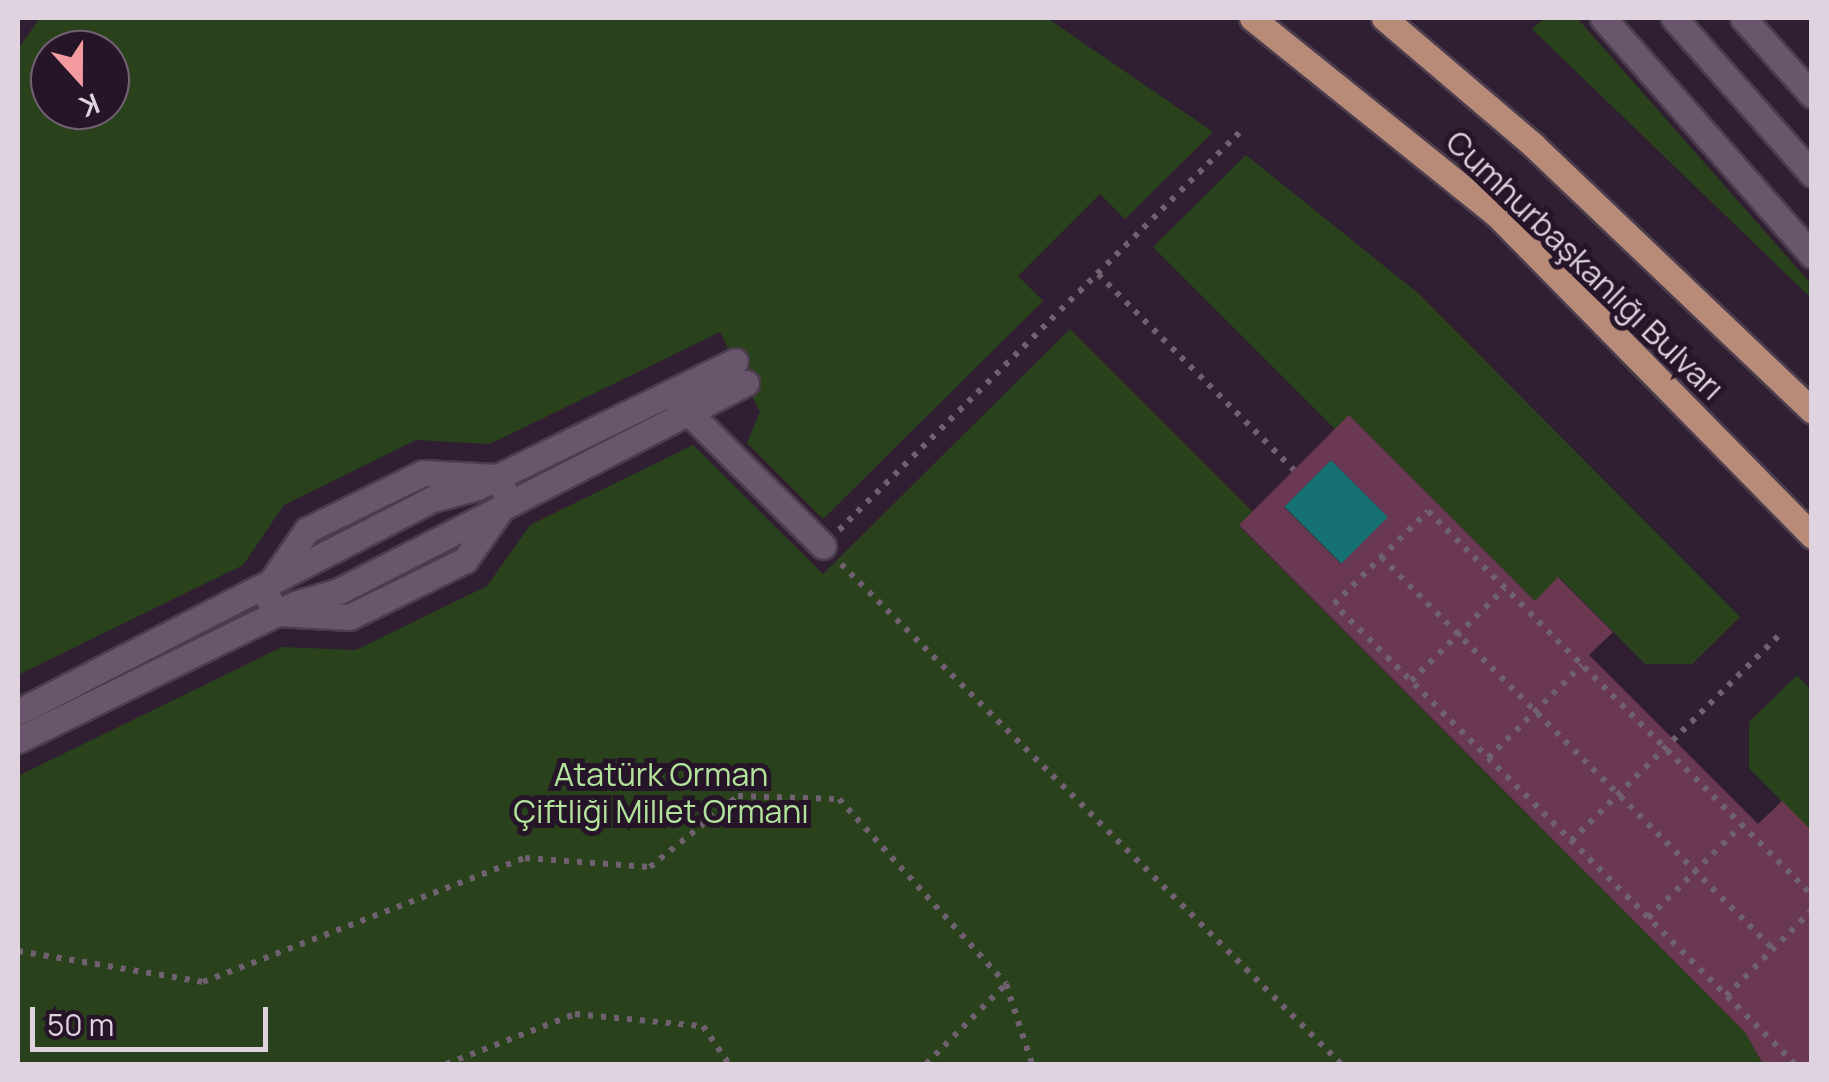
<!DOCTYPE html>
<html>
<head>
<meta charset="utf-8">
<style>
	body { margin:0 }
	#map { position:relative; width:1829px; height:1082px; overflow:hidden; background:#301f32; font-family:Manrope,sans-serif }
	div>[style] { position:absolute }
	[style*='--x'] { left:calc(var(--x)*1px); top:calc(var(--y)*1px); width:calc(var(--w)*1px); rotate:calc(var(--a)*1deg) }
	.green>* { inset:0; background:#29421b }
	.water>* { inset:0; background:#157172; transform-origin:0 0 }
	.building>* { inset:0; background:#6b3851 }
	.path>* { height:6px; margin-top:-3px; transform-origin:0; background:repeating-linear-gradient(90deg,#706171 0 5px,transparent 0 13px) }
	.roads { filter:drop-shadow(2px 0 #4b3d4d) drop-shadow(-2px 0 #4b3d4d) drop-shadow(0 2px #4b3d4d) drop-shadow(0 -2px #4b3d4d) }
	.minor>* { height:25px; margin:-12.5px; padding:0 12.5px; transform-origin:12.5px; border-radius:12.5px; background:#6a566c }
	.major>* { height:25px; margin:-12.5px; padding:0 12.5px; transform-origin:12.5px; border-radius:12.5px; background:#b88a78 }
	span { translate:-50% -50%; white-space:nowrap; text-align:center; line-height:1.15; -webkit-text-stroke:10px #261528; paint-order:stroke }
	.street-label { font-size:32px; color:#ded3df }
	.park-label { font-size:32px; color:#b2e39a }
	.frame { position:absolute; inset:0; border:20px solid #ded3df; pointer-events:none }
	.north { position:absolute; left:30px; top:30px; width:100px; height:100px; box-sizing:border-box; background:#261528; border:2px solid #706171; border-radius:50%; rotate:159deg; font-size:28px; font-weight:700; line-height:40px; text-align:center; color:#ded3df }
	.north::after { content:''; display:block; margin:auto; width:35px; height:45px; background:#f49b9f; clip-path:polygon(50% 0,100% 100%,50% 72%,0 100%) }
	.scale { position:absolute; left:30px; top:1007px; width:238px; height:45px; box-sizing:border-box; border:5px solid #ded3df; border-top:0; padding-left:12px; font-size:30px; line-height:35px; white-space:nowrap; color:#ded3df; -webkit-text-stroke:8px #261528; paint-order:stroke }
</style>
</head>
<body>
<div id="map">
	<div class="green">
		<div style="clip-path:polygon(evenodd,40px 18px,1047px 18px,1213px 132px,1125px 219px,1100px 194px,1018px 276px,1043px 301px,823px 519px,747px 443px,760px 412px,720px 332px,490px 444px,416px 440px,284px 505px,243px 565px,18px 675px,18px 49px,40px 18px,50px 50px,110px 50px,110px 110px,50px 110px,50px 50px)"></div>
		<div style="clip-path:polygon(1545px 18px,1577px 18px,1811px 284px,1811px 298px,1532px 29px)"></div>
		<div style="clip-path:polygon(1246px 155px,1419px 294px,1740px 617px,1692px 664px,1645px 664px,1559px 577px,1535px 601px,1350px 416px,1336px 430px,1153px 247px)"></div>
		<div style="clip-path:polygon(1070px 329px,1253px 512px,1239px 526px,1745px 1032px,1763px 1064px,18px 1064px,18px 776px,282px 647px,356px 650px,487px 586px,530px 525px,693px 445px,823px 574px)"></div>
		<div style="clip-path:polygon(1797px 675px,1811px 690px,1811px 831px,1749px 768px,1749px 722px)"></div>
	</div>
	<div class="water">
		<div style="left:1331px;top:460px;width:81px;height:66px;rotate:45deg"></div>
	</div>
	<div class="building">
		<div style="clip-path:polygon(evenodd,1349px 415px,1535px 601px,1558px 577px,1613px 632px,1589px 655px,1758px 824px,1782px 801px,1812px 831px,1812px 1064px,1763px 1064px,1745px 1032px,1239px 525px,1349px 415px,1331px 460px,1388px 517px,1341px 564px,1284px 507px,1331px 460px)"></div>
	</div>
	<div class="path">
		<div style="--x:1098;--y:274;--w:277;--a:45"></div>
		<div style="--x:839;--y:530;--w:569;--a:-44.79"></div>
		<div style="--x:1381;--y:557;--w:554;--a:45"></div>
		<div style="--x:841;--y:564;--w:707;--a:45"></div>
		<div style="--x:1411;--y:681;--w:132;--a:-44.7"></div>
		<div style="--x:1488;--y:758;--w:132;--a:-44.7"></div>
		<div style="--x:1571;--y:841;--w:296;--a:-44.7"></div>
		<div style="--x:1648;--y:918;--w:132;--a:-44.7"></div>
		<div style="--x:18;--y:951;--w:188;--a:9.5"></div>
		<div style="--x:203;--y:982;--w:345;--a:-21.1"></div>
		<div style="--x:525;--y:858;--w:125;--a:4.1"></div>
		<div style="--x:650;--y:867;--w:113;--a:-38.9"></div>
		<div style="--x:738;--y:796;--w:101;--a:1.7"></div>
		<div style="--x:839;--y:799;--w:249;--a:47.9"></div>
		<div style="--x:1006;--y:984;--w:84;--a:72"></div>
		<div style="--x:1726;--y:996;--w:122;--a:-45"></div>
		<div style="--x:446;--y:1064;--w:138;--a:-21.2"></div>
		<div style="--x:575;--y:1014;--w:129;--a:5.4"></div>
		<div style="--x:703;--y:1026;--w:46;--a:55.6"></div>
		<div style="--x:926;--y:1064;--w:113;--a:-45"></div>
		<div style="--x:1795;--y:1064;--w:651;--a:-135.06"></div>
		<div style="--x:1334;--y:604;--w:132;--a:-44.7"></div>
		<div style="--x:1428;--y:511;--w:543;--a:45"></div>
	</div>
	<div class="roads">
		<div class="minor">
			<div style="--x:1603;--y:18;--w:316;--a:48.6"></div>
			<div style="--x:1674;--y:18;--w:208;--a:48.5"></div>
			<div style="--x:1743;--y:18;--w:103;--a:48.1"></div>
			<div style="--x:676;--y:400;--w:207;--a:44.8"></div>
			<div style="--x:423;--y:473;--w:74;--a:3.1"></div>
			<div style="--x:497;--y:477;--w:25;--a:63"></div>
			<div style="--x:508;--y:499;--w:75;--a:125.2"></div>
			<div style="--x:465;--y:560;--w:129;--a:153.8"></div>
			<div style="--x:349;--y:617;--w:73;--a:-176.9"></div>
			<div style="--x:276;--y:613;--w:25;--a:-117"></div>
			<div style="--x:265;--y:591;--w:74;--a:-55.5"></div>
			<div style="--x:307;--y:530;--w:129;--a:-26.2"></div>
			<div style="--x:18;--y:712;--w:466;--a:-27.2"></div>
			<div style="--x:433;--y:499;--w:46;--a:-15.3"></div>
			<div style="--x:477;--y:487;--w:287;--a:-26"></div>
			<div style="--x:18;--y:740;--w:309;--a:-26.1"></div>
			<div style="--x:295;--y:604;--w:46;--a:-16.5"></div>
			<div style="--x:339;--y:591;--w:457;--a:-27.1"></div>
		</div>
		<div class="major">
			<div style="--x:1252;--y:18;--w:314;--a:38.8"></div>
			<div style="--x:1497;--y:215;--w:450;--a:45.5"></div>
			<div style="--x:1384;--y:18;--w:196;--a:40.4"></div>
			<div style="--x:1533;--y:145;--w:385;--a:43.6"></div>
		</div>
	</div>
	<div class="street-label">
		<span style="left:1585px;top:265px;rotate:44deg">Cumhurbaşkanlığı Bulvarı</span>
	</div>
	<div class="park-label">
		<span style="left:661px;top:793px">Atatürk Orman<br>Çiftliği Millet Ormanı</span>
	</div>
	<div class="frame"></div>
	<div class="north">K</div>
	<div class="scale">50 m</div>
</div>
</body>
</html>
